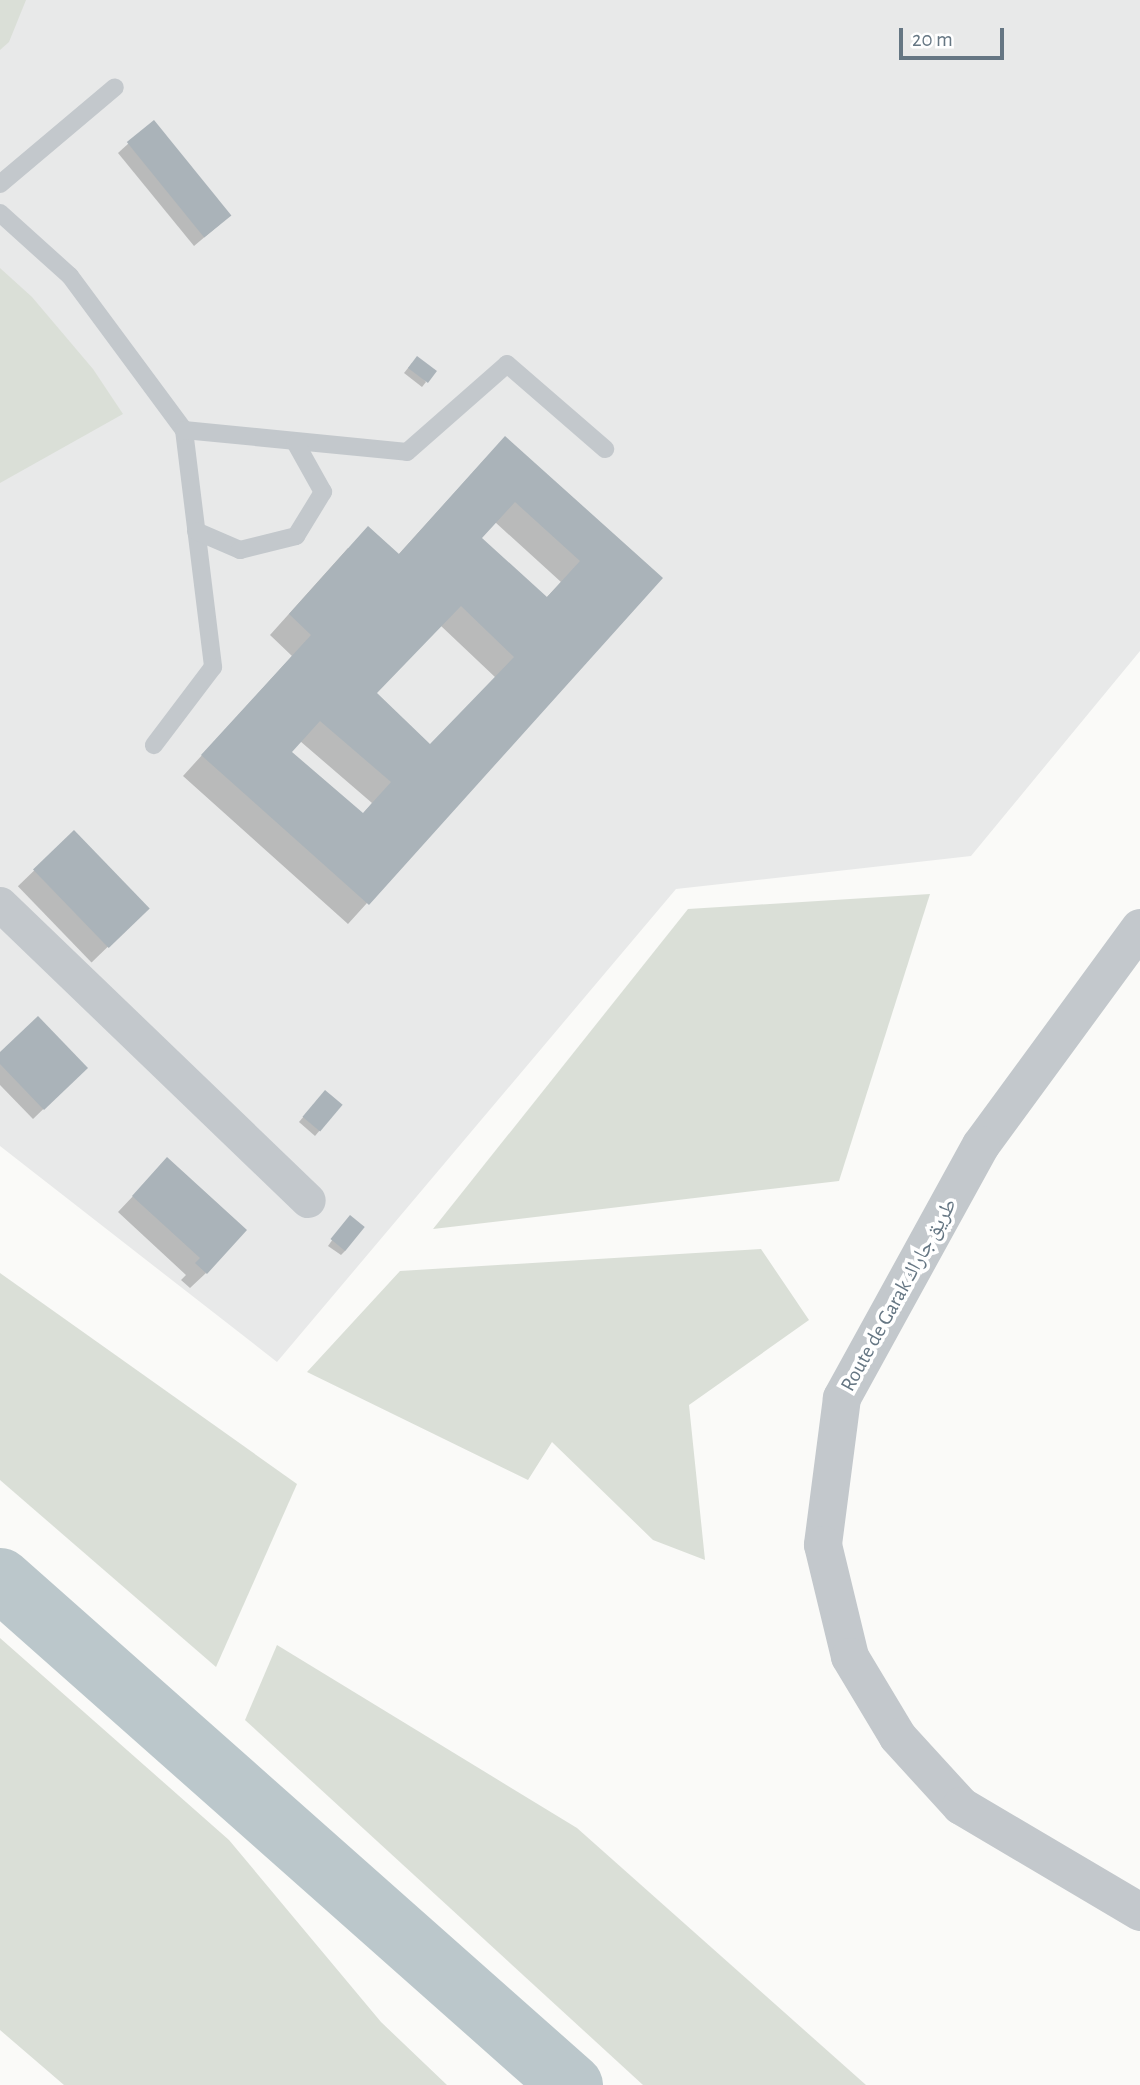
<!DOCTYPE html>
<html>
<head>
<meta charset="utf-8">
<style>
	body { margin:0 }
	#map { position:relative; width:1140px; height:2085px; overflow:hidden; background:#fafaf8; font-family:"Alegreya Sans","Noto Naskh Arabic",sans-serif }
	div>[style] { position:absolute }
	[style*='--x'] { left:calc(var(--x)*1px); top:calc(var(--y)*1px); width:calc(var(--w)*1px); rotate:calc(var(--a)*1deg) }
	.built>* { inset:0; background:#e8e9e9 }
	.green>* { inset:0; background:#dadfd7 }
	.shadow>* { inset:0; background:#0003; transform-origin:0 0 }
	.river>* { height:63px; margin:-31.5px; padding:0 31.5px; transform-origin:31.5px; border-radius:31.5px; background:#bbc7cb }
	.building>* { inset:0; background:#aab3b9; transform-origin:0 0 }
	.service>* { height:18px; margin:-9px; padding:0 9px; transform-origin:9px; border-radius:9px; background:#c3c8cc }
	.minor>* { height:35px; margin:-17.5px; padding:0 17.5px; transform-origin:17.5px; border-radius:17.5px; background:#c3c8cc }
	.tertiary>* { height:38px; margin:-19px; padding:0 19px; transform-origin:19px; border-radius:19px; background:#c3c8cc }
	span { translate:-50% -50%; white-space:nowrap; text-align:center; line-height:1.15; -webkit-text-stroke:7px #fff; paint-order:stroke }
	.street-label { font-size:21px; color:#657683 }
	.scale { position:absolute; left:899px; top:28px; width:105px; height:32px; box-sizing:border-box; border:4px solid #657683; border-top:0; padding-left:9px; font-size:21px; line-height:24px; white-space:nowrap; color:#657683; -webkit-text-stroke:5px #fff; paint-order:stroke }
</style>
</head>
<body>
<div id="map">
	<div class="built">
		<div style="clip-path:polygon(0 0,1140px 0,1140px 651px,971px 856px,676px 889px,277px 1362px,0 1146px)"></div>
	</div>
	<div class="green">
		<div style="clip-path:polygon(0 0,26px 0,9px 42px,0 50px)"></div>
		<div style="clip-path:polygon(0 268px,32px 297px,93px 369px,123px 414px,0 483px)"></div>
		<div style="clip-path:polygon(930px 894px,839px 1181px,433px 1229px,688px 909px)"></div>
		<div style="clip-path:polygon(761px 1249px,809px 1320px,689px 1405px,705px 1560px,653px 1540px,552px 1442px,528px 1480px,307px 1372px,400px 1271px)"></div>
		<div style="clip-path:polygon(0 1273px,297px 1484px,216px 1667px,0 1480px)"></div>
		<div style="clip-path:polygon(0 1638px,229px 1840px,381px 2022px,447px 2085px,64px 2085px,0 2030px)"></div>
		<div style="clip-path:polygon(277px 1645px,577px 1828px,866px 2085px,643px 2085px,245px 1720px)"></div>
	</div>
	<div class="shadow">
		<div style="clip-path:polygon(129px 143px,219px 225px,194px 246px,118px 153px)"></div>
		<div style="clip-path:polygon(412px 363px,426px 382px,422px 387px,404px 373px)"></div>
		<div style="clip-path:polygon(evenodd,485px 459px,661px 578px,348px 924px,183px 776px,292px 656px,270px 635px,348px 548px,398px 555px,485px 459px,495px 522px,561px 582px,546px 598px,479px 539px,495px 522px,485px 459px,440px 625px,496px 678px,430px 746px,374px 693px,440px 625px,485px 459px,300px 741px,372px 803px,362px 815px,290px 753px,300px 741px)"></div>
		<div style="left:74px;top:832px;width:106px;height:78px;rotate:46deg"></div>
		<div style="clip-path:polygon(0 1054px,86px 1068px,33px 1119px,0 1085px)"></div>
		<div style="clip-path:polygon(320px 1097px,341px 1105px,315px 1136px,299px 1122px)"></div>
		<div style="clip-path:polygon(167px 1160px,206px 1273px,190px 1288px,181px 1280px,186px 1275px,118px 1212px)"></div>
		<div style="clip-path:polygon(345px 1222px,345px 1251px,341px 1255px,328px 1246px)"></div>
	</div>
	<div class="river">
		<div style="--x:0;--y:1579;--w:763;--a:41.55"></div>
	</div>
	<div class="building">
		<div style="left:154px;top:120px;width:123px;height:35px;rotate:51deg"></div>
		<div style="left:417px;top:356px;width:25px;height:15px;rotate:37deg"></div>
		<div style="clip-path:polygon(evenodd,505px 436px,663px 578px,369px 905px,201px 755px,311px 635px,289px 614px,368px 526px,399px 554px,505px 436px,515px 502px,580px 561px,547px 597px,482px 538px,515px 502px,505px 436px,461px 606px,514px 657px,430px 744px,377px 693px,461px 606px,505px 436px,320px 721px,391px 782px,363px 813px,292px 752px,320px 721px)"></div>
		<div style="left:74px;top:830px;width:109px;height:57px;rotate:46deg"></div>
		<div style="clip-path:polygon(38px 1016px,88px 1068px,44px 1110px,0 1064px,0 1052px)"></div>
		<div style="left:325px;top:1090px;width:23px;height:35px;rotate:40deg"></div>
		<div style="clip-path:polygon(167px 1157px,247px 1230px,207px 1274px,195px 1263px,200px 1258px,132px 1196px)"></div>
		<div style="left:350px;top:1215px;width:19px;height:31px;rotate:39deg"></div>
	</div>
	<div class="service">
		<div style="--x:0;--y:184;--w:150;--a:-40.1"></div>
		<div style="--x:0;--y:213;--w:94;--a:42"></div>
		<div style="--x:70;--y:276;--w:192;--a:53.5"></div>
		<div style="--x:184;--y:430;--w:239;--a:83"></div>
		<div style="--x:213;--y:667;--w:98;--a:127.1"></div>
		<div style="--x:184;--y:430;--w:224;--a:5.6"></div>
		<div style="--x:407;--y:452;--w:133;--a:-41.3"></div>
		<div style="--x:507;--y:364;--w:130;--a:40.9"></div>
		<div style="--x:196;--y:531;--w:48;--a:23.4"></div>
		<div style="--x:240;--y:550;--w:58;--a:-14"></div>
		<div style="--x:296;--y:536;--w:52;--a:-58.5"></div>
		<div style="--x:323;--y:492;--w:57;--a:-119.2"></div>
	</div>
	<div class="minor">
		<div style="--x:0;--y:904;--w:427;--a:43.9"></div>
	</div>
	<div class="tertiary">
		<div style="--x:1140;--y:928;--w:269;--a:126.2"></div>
		<div style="--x:981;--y:1145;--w:289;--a:118.8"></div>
		<div style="--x:842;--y:1398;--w:148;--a:97.4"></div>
		<div style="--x:823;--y:1545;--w:115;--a:76.4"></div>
		<div style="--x:850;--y:1657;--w:93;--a:59"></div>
		<div style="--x:898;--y:1737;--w:93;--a:47.6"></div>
		<div style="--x:961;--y:1806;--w:208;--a:30.6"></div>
	</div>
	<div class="street-label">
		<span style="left:899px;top:1295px;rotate:-61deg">Route de Garak طريق جاراك</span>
	</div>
	<div class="scale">20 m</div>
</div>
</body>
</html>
